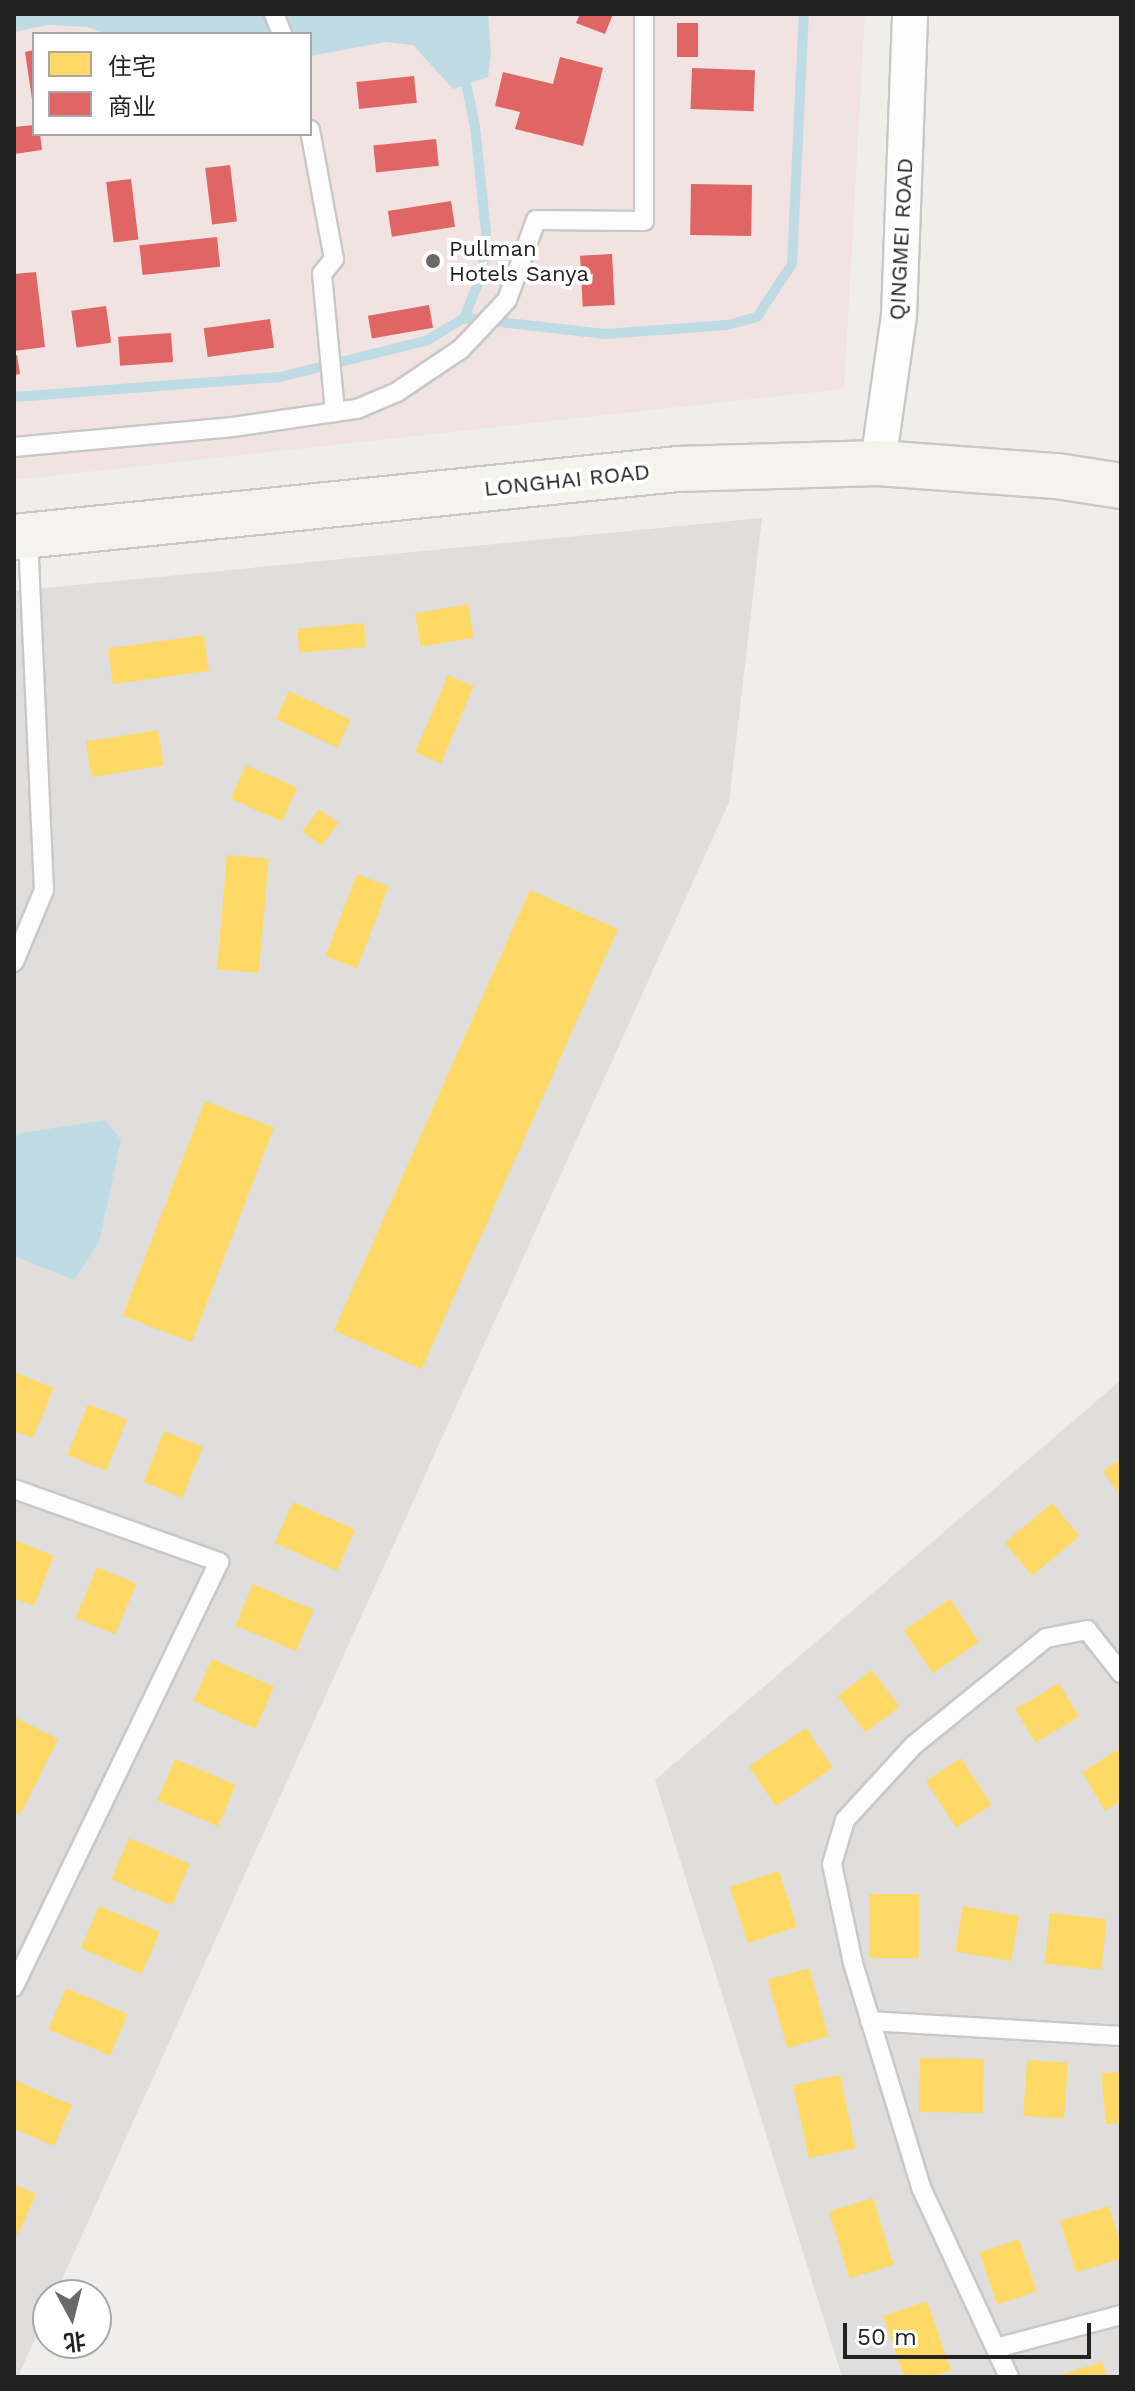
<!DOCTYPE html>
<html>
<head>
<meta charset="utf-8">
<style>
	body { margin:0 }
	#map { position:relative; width:1135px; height:2391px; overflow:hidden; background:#f0eeeb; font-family:"Work Sans","Noto Sans SC",sans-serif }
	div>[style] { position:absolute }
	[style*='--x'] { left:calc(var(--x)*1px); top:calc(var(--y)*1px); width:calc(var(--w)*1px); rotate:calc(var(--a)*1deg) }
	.residential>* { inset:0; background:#dfdedc }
	.commercial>* { inset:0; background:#f1e3e1 }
	.water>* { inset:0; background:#bfdbe3 }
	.homes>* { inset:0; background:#ffd966; transform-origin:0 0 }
	.shops>* { inset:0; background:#e06666; transform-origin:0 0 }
	.stream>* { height:10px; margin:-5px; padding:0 5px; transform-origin:5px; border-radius:5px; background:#bfdbe3 }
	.roads { filter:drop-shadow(2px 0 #c9c8c7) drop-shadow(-2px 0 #c9c8c7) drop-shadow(0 2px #c9c8c7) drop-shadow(0 -2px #c9c8c7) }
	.lane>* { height:18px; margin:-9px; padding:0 9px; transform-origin:9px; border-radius:9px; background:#fdfcfc }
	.street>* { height:34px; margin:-17px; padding:0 17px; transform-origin:17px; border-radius:17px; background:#fdfcfc }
	.secondary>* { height:44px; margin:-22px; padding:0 22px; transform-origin:22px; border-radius:22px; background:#f4f4ed }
	.dots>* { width:22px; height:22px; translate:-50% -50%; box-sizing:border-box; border:4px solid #fff; border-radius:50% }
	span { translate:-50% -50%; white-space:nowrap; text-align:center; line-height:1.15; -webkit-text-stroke:8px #fff; paint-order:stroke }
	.street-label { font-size:22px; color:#222 }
	.poi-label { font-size:22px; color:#222 }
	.left { translate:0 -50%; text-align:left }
	.frame { position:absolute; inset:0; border:16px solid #222; pointer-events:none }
	.legend { position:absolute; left:32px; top:32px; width:280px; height:104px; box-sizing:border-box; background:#fff; border:2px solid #a7a7a7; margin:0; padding:10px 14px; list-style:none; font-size:24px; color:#222 }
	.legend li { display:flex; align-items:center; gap:16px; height:40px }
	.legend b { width:40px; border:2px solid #a7a7a7 }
	.north { position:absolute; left:32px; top:2279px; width:80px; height:80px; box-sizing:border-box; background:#fff; border:2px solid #a7a7a7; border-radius:50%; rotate:173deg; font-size:22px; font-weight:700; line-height:32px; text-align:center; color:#222 }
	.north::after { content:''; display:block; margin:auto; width:28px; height:36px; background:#6a6968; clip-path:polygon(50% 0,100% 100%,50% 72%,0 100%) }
	.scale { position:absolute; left:843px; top:2323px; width:248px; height:36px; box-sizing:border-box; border:4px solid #222; border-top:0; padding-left:10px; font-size:24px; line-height:28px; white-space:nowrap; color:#222; -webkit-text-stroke:6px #fff; paint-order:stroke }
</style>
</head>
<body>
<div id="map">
	<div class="residential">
		<div style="clip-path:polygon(762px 518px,729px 802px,55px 2295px,48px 2295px,48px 2310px,18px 2377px,14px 2377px,14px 591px)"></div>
		<div style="clip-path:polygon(1121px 1380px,1121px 2377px,842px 2377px,655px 1780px)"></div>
	</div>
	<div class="commercial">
		<div style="clip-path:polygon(evenodd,14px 14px,865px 14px,844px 389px,14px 480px,14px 14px,34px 34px,310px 34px,310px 134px,34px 134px,34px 34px)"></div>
	</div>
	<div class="water">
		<div style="clip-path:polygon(14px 14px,488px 14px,491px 52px,488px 77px,453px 89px,413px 45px,385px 42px,310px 56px,310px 34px,106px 34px,88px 27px,48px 25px,14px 32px)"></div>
		<div style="clip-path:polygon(105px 1120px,121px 1140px,99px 1242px,74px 1280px,14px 1256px,14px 1140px,17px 1134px)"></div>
	</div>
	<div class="homes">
		<div style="left:468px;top:604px;width:34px;height:54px;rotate:80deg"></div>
		<div style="left:364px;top:623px;width:24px;height:67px;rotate:85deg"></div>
		<div style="left:204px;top:635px;width:36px;height:97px;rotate:82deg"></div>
		<div style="left:448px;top:675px;width:28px;height:84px;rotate:23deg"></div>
		<div style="left:289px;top:691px;width:68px;height:31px;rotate:25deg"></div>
		<div style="left:158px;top:730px;width:36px;height:73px;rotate:81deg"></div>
		<div style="left:246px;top:765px;width:56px;height:37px;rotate:24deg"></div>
		<div style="left:319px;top:809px;width:24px;height:28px;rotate:36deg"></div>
		<div style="left:227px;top:855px;width:42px;height:115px;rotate:5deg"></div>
		<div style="left:357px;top:874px;width:34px;height:88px;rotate:21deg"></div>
		<div style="left:530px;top:890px;width:96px;height:482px;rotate:24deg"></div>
		<div style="left:205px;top:1101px;width:74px;height:230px;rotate:21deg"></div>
		<div style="clip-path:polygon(14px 1372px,54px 1388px,33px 1438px,14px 1431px)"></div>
		<div style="left:88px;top:1404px;width:42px;height:55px;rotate:22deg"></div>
		<div style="left:164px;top:1431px;width:42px;height:55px;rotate:22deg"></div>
		<div style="clip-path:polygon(1121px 1459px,1121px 1497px,1103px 1471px)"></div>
		<div style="left:293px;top:1502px;width:68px;height:45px;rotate:24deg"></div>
		<div style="left:1052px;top:1503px;width:43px;height:62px;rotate:50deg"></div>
		<div style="clip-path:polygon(15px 1540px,54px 1556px,34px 1606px,14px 1598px)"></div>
		<div style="left:97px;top:1567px;width:43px;height:55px;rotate:23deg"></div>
		<div style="left:253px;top:1584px;width:66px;height:45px;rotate:23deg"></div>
		<div style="left:950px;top:1599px;width:52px;height:56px;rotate:56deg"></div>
		<div style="left:212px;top:1659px;width:68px;height:46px;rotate:24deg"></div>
		<div style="left:872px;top:1670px;width:46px;height:43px;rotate:53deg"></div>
		<div style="left:1059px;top:1683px;width:39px;height:51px;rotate:59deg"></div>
		<div style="clip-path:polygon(14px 1717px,58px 1739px,20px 1815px,14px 1812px)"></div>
		<div style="left:806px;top:1728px;width:48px;height:69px;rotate:56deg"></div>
		<div style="clip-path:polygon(1119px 1749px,1121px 1801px,1105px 1811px,1082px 1772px)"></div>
		<div style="left:961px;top:1758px;width:56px;height:42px;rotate:57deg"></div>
		<div style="left:175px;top:1759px;width:66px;height:45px;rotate:23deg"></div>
		<div style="left:129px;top:1838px;width:66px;height:45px;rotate:23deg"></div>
		<div style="left:779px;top:1871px;width:59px;height:52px;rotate:72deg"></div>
		<div style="left:919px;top:1894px;width:64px;height:50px;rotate:90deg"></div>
		<div style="left:99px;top:1906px;width:66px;height:46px;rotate:23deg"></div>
		<div style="left:963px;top:1906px;width:57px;height:46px;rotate:10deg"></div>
		<div style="left:1050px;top:1913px;width:57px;height:51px;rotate:6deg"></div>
		<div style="left:809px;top:1968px;width:71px;height:43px;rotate:74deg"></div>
		<div style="left:66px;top:1988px;width:67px;height:45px;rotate:23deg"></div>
		<div style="left:920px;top:2058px;width:64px;height:54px;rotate:1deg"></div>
		<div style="left:1027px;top:2060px;width:41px;height:56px;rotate:4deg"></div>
		<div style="clip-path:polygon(1121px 2072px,1121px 2123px,1106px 2124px,1101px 2073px)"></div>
		<div style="left:840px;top:2075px;width:75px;height:48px;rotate:78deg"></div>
		<div style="clip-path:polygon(14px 2080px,72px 2105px,54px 2146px,14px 2129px)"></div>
		<div style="clip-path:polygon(14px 2184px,36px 2194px,18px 2235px,14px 2233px)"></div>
		<div style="left:873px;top:2198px;width:70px;height:46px;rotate:73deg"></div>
		<div style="clip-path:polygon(1109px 2206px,1121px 2245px,1121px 2259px,1076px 2272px,1060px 2221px)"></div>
		<div style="left:1019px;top:2239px;width:55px;height:42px;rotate:71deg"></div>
		<div style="clip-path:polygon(927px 2301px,951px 2370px,930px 2377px,904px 2377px,883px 2316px)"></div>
		<div style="clip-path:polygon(1102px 2362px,1107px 2377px,1058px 2377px,1057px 2376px)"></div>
	</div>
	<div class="shops">
		<div style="clip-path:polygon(580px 14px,613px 14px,605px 34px,576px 23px)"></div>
		<div style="left:677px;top:23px;width:21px;height:34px"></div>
		<div style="clip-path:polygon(34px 50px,34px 99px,32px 99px,25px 52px)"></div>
		<div style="clip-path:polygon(560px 57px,603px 68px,583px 146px,515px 129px,520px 112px,495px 106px,503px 72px,553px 84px)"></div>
		<div style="left:692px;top:68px;width:63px;height:41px;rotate:2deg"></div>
		<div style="left:414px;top:76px;width:27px;height:58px;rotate:84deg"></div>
		<div style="clip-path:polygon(34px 125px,34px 134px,40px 134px,42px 150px,14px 154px,14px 127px)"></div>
		<div style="left:436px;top:139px;width:27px;height:63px;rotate:84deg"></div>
		<div style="left:230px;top:165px;width:57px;height:25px;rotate:83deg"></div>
		<div style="left:131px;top:179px;width:61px;height:25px;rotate:83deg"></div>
		<div style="left:691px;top:184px;width:61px;height:51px;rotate:1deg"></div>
		<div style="left:451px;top:201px;width:26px;height:64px;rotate:81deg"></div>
		<div style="left:217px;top:237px;width:30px;height:78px;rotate:84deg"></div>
		<div style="left:612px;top:254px;width:51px;height:32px;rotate:87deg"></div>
		<div style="clip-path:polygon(36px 272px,45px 347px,14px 351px,14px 274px)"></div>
		<div style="left:429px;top:305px;width:23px;height:62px;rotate:80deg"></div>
		<div style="left:106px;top:306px;width:37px;height:35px;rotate:82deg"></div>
		<div style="left:270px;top:319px;width:29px;height:67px;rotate:82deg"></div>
		<div style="left:171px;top:333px;width:29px;height:53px;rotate:86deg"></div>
		<div style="clip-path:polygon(17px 355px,20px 374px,14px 375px,14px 356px)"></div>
	</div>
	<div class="stream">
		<div style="--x:464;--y:74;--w:53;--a:78.1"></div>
		<div style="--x:475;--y:126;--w:108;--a:84.1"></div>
		<div style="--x:486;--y:233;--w:38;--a:95"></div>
		<div style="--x:483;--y:271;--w:51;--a:112"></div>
		<div style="--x:14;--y:397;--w:267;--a:-4.3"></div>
		<div style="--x:280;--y:377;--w:150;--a:-13.9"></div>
		<div style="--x:426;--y:341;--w:44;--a:-31.2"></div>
		<div style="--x:464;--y:318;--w:142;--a:6.5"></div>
		<div style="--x:605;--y:334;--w:122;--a:-4.2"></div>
		<div style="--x:727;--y:325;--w:31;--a:-15"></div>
		<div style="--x:757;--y:317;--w:64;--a:-56.6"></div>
		<div style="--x:792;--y:264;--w:250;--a:-87.3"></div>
	</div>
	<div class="roads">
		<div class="lane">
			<div style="--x:274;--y:14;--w:22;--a:68"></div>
			<div style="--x:310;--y:130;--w:131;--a:79.5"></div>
			<div style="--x:334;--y:259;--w:19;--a:129"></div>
			<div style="--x:322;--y:274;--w:139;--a:84.6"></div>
			<div style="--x:14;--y:447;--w:220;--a:-5.2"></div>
			<div style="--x:233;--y:427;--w:125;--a:-8.3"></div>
			<div style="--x:357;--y:409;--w:43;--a:-23"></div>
			<div style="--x:397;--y:392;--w:77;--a:-33.9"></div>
			<div style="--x:461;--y:349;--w:67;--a:-46.8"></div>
			<div style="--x:507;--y:300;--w:85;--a:-70.1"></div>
			<div style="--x:536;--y:220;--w:108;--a:0.5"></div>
			<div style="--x:644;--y:221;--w:207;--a:-90"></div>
			<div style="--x:14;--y:962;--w:78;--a:-67.4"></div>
			<div style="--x:44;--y:890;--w:354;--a:-92.6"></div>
			<div style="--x:14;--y:1489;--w:218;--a:19.6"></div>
			<div style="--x:219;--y:1562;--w:472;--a:115.8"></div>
			<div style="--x:870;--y:2021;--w:251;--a:3.4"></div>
			<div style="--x:996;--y:2348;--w:129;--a:-14.8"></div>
			<div style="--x:1009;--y:2377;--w:209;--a:-114.9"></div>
			<div style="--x:921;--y:2187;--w:234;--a:-106.9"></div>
			<div style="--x:853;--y:1963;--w:101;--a:-102"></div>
			<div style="--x:832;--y:1864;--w:46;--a:-73.5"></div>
			<div style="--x:845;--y:1820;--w:102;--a:-47.4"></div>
			<div style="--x:914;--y:1745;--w:170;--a:-39"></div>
			<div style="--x:1046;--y:1638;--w:42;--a:-11"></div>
			<div style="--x:1087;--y:1630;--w:55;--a:51.7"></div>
		</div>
		<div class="street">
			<div style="--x:878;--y:463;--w:148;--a:-81.9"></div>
			<div style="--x:899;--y:316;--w:302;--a:-87.9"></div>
		</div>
		<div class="secondary">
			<div style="--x:14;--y:537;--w:667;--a:-5.85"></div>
			<div style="--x:678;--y:469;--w:200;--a:-1.7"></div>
			<div style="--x:878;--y:463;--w:179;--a:4.2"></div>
			<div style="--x:1057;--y:476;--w:65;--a:8.9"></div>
		</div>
	</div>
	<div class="dots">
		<div style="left:433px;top:261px;background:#6a6968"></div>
	</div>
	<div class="street-label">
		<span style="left:901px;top:239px;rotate:-87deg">QINGMEI ROAD</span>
		<span style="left:567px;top:480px;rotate:-6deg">LONGHAI ROAD</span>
	</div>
	<div class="poi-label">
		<span class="left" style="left:449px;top:261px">Pullman<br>Hotels Sanya</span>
	</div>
	<div class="frame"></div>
	<ul class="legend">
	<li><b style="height:22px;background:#ffd966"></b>住宅</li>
	<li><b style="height:22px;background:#e06666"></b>商业</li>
	</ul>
	<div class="north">北</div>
	<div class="scale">50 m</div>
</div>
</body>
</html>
